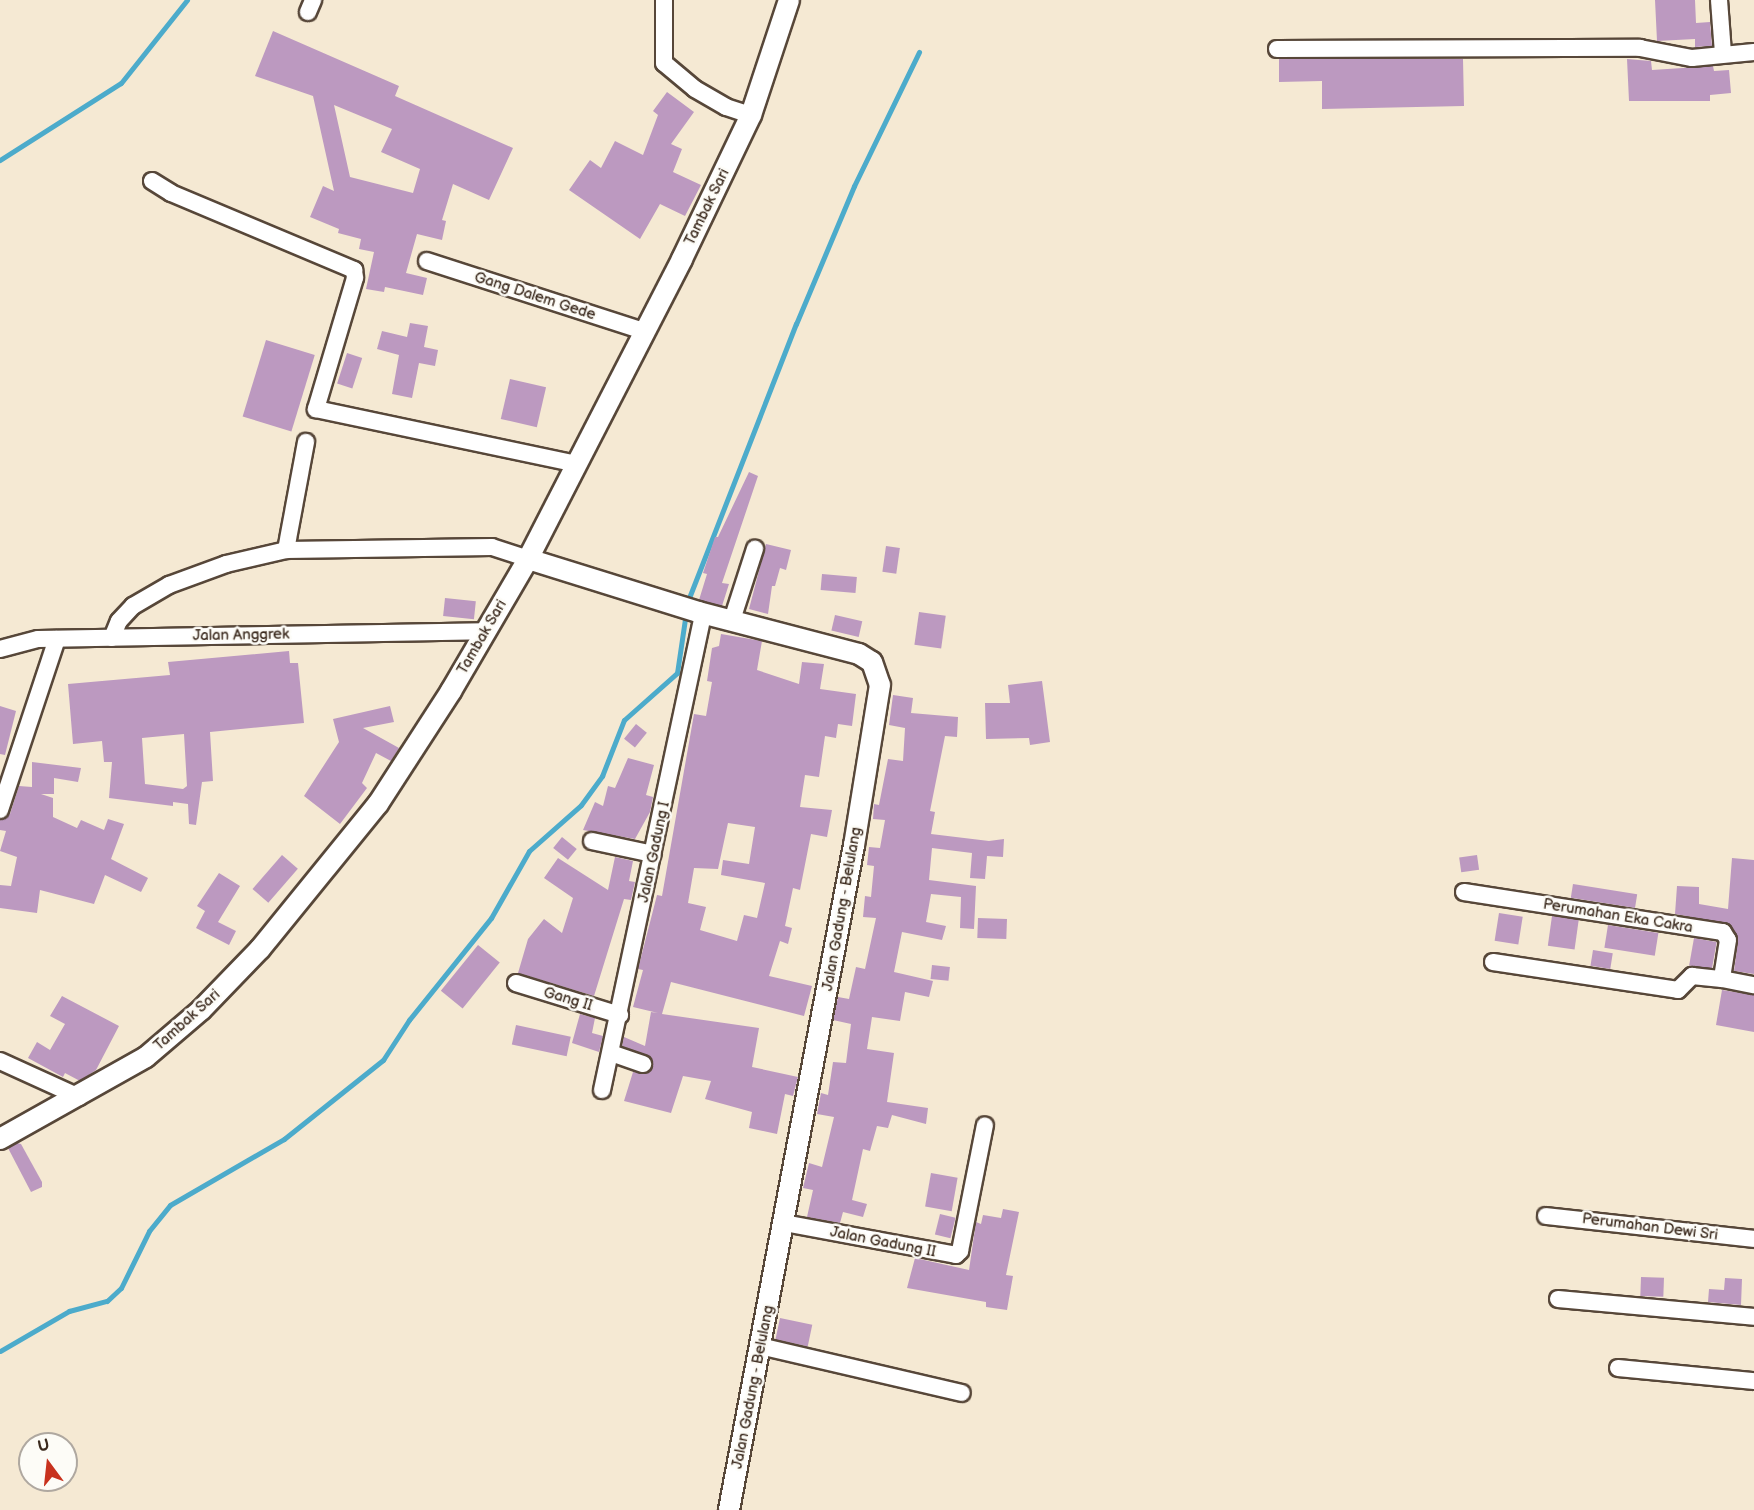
<!DOCTYPE html>
<html>
<head>
<meta charset="utf-8">
<style>
	body { margin:0 }
	#map { position:relative; width:1754px; height:1510px; overflow:hidden; background:#f5e9d3; font-family:"Balsamiq Sans",sans-serif }
	div>[style] { position:absolute }
	[style*='--x'] { left:calc(var(--x)*1px); top:calc(var(--y)*1px); width:calc(var(--w)*1px); rotate:calc(var(--a)*1deg) }
	.stream>* { height:5px; margin:-2.5px; padding:0 2.5px; transform-origin:2.5px; border-radius:2.5px; background:#4cabcb }
	.building>* { inset:0; background:#bc99c0; transform-origin:0 0 }
	.roads { filter:drop-shadow(2px 0 #574739) drop-shadow(-2px 0 #574739) drop-shadow(0 2px #574739) drop-shadow(0 -2px #574739) }
	.minor>* { height:16px; margin:-8px; padding:0 8px; transform-origin:8px; border-radius:8px; background:#fff }
	.tertiary>* { height:20px; margin:-10px; padding:0 10px; transform-origin:10px; border-radius:10px; background:#fff }
	span { translate:-50% -50%; white-space:nowrap; text-align:center; line-height:1.15; -webkit-text-stroke:5px #fdfcf7; paint-order:stroke }
	.street-label { font-size:15px; color:#3b2a1e }
	.north { position:absolute; left:18px; top:1432px; width:60px; height:60px; box-sizing:border-box; background:#fdfcf7; border:2px solid #afa8a0; border-radius:50%; rotate:345deg; font-size:16px; font-weight:700; line-height:24px; text-align:center; color:#3b2a1e }
	.north::after { content:''; display:block; margin:auto; width:21px; height:27px; background:#c8321e; clip-path:polygon(50% 0,100% 100%,50% 72%,0 100%) }
</style>
</head>
<body>
<div id="map">
	<div class="stream">
		<div style="--x:0;--y:160;--w:143;--a:-32.5"></div>
		<div style="--x:121;--y:83;--w:106;--a:-51.5"></div>
		<div style="--x:687;--y:603;--w:300;--a:-68.7"></div>
		<div style="--x:796;--y:324;--w:150;--a:-67.2"></div>
		<div style="--x:854;--y:186;--w:149;--a:-64.1"></div>
		<div style="--x:0;--y:1351;--w:80;--a:-30.1"></div>
		<div style="--x:69;--y:1311;--w:39;--a:-15"></div>
		<div style="--x:107;--y:1301;--w:19;--a:-43"></div>
		<div style="--x:121;--y:1288;--w:64;--a:-63.8"></div>
		<div style="--x:149;--y:1231;--w:33;--a:-51"></div>
		<div style="--x:170;--y:1205;--w:132;--a:-30.1"></div>
		<div style="--x:284;--y:1139;--w:127;--a:-38.6"></div>
		<div style="--x:383;--y:1060;--w:48;--a:-57"></div>
		<div style="--x:409;--y:1020;--w:131;--a:-51.2"></div>
		<div style="--x:491;--y:918;--w:77;--a:-60.4"></div>
		<div style="--x:529;--y:851;--w:69;--a:-41.5"></div>
		<div style="--x:581;--y:805;--w:36;--a:-54"></div>
		<div style="--x:602;--y:776;--w:60;--a:-68.6"></div>
		<div style="--x:624;--y:720;--w:71;--a:-41.6"></div>
		<div style="--x:677;--y:673;--w:62;--a:-81.6"></div>
	</div>
	<div class="building">
		<div style="clip-path:polygon(1655px 0,1695px 0,1696px 23px,1710px 22px,1712px 46px,1695px 47px,1695px 39px,1657px 41px)"></div>
		<div style="clip-path:polygon(evenodd,273px 31px,399px 86px,395px 96px,513px 148px,489px 200px,453px 184px,442px 220px,446px 221px,442px 240px,417px 234px,406px 273px,427px 278px,423px 295px,385px 287px,384px 292px,366px 289px,374px 252px,359px 249px,361px 239px,338px 233px,339px 229px,310px 217px,323px 186px,334px 191px,313px 96px,255px 76px,273px 31px,334px 105px,392px 129px,381px 152px,420px 169px,413px 193px,350px 177px,334px 105px)"></div>
		<div style="clip-path:polygon(1279px 59px,1463px 59px,1464px 106px,1322px 109px,1322px 81px,1279px 82px)"></div>
		<div style="clip-path:polygon(1627px 59px,1651px 61px,1652px 70px,1713px 66px,1714px 71px,1729px 70px,1731px 93px,1710px 95px,1710px 101px,1629px 101px)"></div>
		<div style="clip-path:polygon(667px 92px,694px 112px,671px 144px,682px 149px,673px 172px,701px 185px,685px 216px,660px 204px,640px 239px,569px 190px,590px 160px,601px 168px,615px 141px,643px 155px,658px 115px,653px 111px)"></div>
		<div style="clip-path:polygon(410px 323px,428px 326px,424px 347px,438px 350px,435px 366px,419px 363px,412px 398px,392px 394px,399px 355px,377px 349px,382px 331px,407px 337px)"></div>
		<div style="left:266px;top:340px;width:51px;height:80px;rotate:17deg"></div>
		<div style="left:347px;top:353px;width:16px;height:32px;rotate:18deg"></div>
		<div style="left:510px;top:379px;width:37px;height:41px;rotate:13deg"></div>
		<div style="clip-path:polygon(749px 472px,758px 476px,722px 583px,729px 584px,722px 606px,699px 600px,707px 574px,703px 573px,715px 537px,718px 537px)"></div>
		<div style="clip-path:polygon(766px 544px,791px 550px,786px 570px,780px 568px,775px 586px,772px 586px,768px 614px,749px 609px)"></div>
		<div style="left:886px;top:546px;width:14px;height:26px;rotate:8deg"></div>
		<div style="left:822px;top:574px;width:35px;height:16px;rotate:5deg"></div>
		<div style="left:445px;top:598px;width:31px;height:18px;rotate:6deg"></div>
		<div style="left:919px;top:612px;width:27px;height:33px;rotate:8deg"></div>
		<div style="left:835px;top:615px;width:28px;height:16px;rotate:13deg"></div>
		<div style="clip-path:polygon(evenodd,721px 634px,762px 641px,757px 670px,799px 684px,802px 662px,824px 664px,820px 689px,856px 694px,852px 726px,838px 724px,836px 738px,825px 736px,819px 777px,805px 775px,800px 807px,832px 810px,827px 837px,811px 834px,800px 890px,793px 888px,785px 926px,792px 928px,788px 944px,780px 941px,769px 976px,812px 986px,804px 1016px,671px 982px,662px 1014px,759px 1028px,752px 1067px,798px 1077px,793px 1096px,785px 1094px,777px 1134px,749px 1128px,752px 1112px,705px 1099px,711px 1081px,683px 1076px,671px 1113px,624px 1101px,633px 1072px,646px 1074px,653px 1067px,650px 1057px,622px 1046px,624px 1037px,645px 1046px,651px 1012px,658px 1013px,633px 1007px,643px 970px,638px 969px,657px 895px,662px 896px,694px 714px,706px 716px,712px 682px,707px 681px,712px 648px,719px 646px,721px 634px,728px 823px,755px 827px,749px 864px,723px 860px,721px 875px,765px 883px,757px 918px,744px 915px,737px 941px,700px 930px,706px 907px,688px 903px,694px 868px,718px 869px,728px 823px)"></div>
		<div style="clip-path:polygon(evenodd,289px 651px,290px 663px,298px 663px,304px 723px,210px 732px,213px 781px,202px 782px,196px 825px,189px 824px,188px 804px,173px 802px,173px 806px,109px 798px,112px 762px,104px 762px,102px 741px,73px 744px,68px 684px,170px 675px,168px 662px,289px 651px,184px 734px,187px 786px,183px 789px,145px 784px,142px 738px,184px 734px)"></div>
		<div style="clip-path:polygon(1042px 681px,1050px 742px,1030px 745px,1029px 738px,986px 739px,985px 703px,1010px 703px,1008px 685px)"></div>
		<div style="clip-path:polygon(893px 695px,913px 698px,911px 713px,958px 717px,957px 737px,945px 736px,930px 811px,935px 812px,931px 834px,989px 841px,1004px 839px,1003px 857px,987px 856px,985px 879px,970px 878px,972px 853px,932px 848px,929px 880px,976px 886px,974px 929px,960px 928px,961px 897px,931px 894px,926px 922px,946px 926px,942px 940px,902px 932px,894px 972px,933px 981px,929px 997px,905px 992px,900px 1021px,872px 1017px,867px 1049px,894px 1053px,887px 1102px,928px 1108px,926px 1124px,892px 1115px,888px 1128px,877px 1126px,870px 1151px,863px 1149px,852px 1200px,867px 1204px,863px 1217px,843px 1212px,840px 1223px,807px 1217px,813px 1190px,803px 1188px,809px 1163px,822px 1167px,834px 1117px,817px 1114px,821px 1093px,828px 1095px,833px 1062px,846px 1063px,851px 1024px,833px 1020px,838px 997px,849px 999px,856px 967px,865px 969px,876px 918px,863px 917px,865px 896px,871px 897px,874px 866px,867px 865px,869px 847px,880px 848px,885px 820px,873px 819px,874px 804px,879px 805px,888px 759px,903px 761px,905px 728px,889px 725px)"></div>
		<div style="clip-path:polygon(0 706px,16px 711px,5px 755px,0 754px)"></div>
		<div style="clip-path:polygon(390px 706px,394px 722px,363px 728px,399px 748px,391px 761px,376px 753px,362px 783px,367px 788px,340px 824px,304px 796px,339px 742px,333px 719px)"></div>
		<div style="left:636px;top:724px;width:14px;height:19px;rotate:39deg"></div>
		<div style="clip-path:polygon(628px 758px,654px 765px,646px 795px,653px 797px,650px 812px,635px 839px,583px 830px,595px 802px,603px 806px,608px 786px,615px 788px)"></div>
		<div style="clip-path:polygon(32px 762px,81px 768px,78px 782px,54px 778px,54px 794px,41px 794px,53px 798px,53px 817px,77px 828px,81px 820px,104px 830px,108px 819px,124px 824px,111px 859px,148px 878px,141px 892px,105px 875px,94px 904px,40px 890px,37px 913px,0 908px,0 885px,11px 886px,17px 857px,0 851px,6px 831px,0 830px,0 820px,10px 814px,19px 786px,32px 787px)"></div>
		<div style="left:562px;top:837px;width:19px;height:14px;rotate:39deg"></div>
		<div style="left:282px;top:855px;width:21px;height:45px;rotate:41deg"></div>
		<div style="left:1477px;top:855px;width:15px;height:18px;rotate:82deg"></div>
		<div style="clip-path:polygon(615px 857px,633px 861px,629px 881px,635px 882px,631px 900px,624px 899px,594px 996px,518px 973px,528px 939px,544px 919px,562px 933px,573px 898px,544px 878px,558px 858px,608px 890px)"></div>
		<div style="clip-path:polygon(1732px 858px,1754px 860px,1754px 974px,1734px 971px,1738px 941px,1729px 924px,1675px 914px,1677px 886px,1699px 887px,1699px 904px,1728px 909px)"></div>
		<div style="clip-path:polygon(219px 873px,240px 886px,218px 922px,236px 931px,229px 945px,196px 928px,205px 911px,197px 906px)"></div>
		<div style="left:1573px;top:884px;width:65px;height:14px;rotate:9deg"></div>
		<div style="left:1499px;top:913px;width:24px;height:28px;rotate:9deg"></div>
		<div style="left:1552px;top:916px;width:27px;height:30px;rotate:8deg"></div>
		<div style="left:978px;top:918px;width:29px;height:20px;rotate:2deg"></div>
		<div style="left:1608px;top:925px;width:51px;height:23px;rotate:9deg"></div>
		<div style="left:1694px;top:938px;width:23px;height:28px;rotate:10deg"></div>
		<div style="left:478px;top:945px;width:28px;height:59px;rotate:39deg"></div>
		<div style="left:1593px;top:950px;width:20px;height:16px;rotate:9deg"></div>
		<div style="left:932px;top:965px;width:18px;height:14px;rotate:6deg"></div>
		<div style="clip-path:polygon(1722px 990px,1754px 995px,1754px 1032px,1716px 1025px)"></div>
		<div style="clip-path:polygon(62px 996px,119px 1026px,96px 1070px,80px 1081px,65px 1073px,63px 1077px,28px 1058px,37px 1042px,50px 1050px,65px 1024px,50px 1016px)"></div>
		<div style="clip-path:polygon(580px 1014px,595px 1018px,592px 1033px,603px 1036px,599px 1052px,572px 1043px)"></div>
		<div style="left:516px;top:1025px;width:56px;height:20px;rotate:12deg"></div>
		<div style="clip-path:polygon(17px 1143px,21px 1144px,42px 1182px,42px 1187px,31px 1192px,8px 1148px)"></div>
		<div style="left:931px;top:1173px;width:27px;height:34px;rotate:10deg"></div>
		<div style="clip-path:polygon(1003px 1209px,1019px 1212px,1006px 1275px,1013px 1276px,1007px 1310px,986px 1307px,986px 1302px,907px 1288px,915px 1258px,969px 1270px,976px 1222px,981px 1224px,983px 1215px,1001px 1218px)"></div>
		<div style="left:940px;top:1214px;width:16px;height:21px;rotate:14deg"></div>
		<div style="left:1641px;top:1277px;width:23px;height:19px;rotate:2deg"></div>
		<div style="clip-path:polygon(1725px 1278px,1742px 1279px,1741px 1305px,1708px 1302px,1709px 1289px,1724px 1290px)"></div>
		<div style="left:780px;top:1318px;width:33px;height:22px;rotate:12deg"></div>
	</div>
	<div class="roads">
		<div class="minor">
			<div style="--x:664;--y:0;--w:63;--a:90"></div>
			<div style="--x:664;--y:63;--w:40;--a:40"></div>
			<div style="--x:695;--y:89;--w:36;--a:30"></div>
			<div style="--x:726;--y:107;--w:26;--a:18"></div>
			<div style="--x:1719;--y:0;--w:53;--a:85.7"></div>
			<div style="--x:308;--y:12;--w:13;--a:-67"></div>
			<div style="--x:1277;--y:49;--w:363;--a:-0.2"></div>
			<div style="--x:1640;--y:48;--w:53;--a:10.9"></div>
			<div style="--x:1692;--y:58;--w:62;--a:-5.5"></div>
			<div style="--x:152;--y:181;--w:22;--a:32"></div>
			<div style="--x:171;--y:193;--w:199;--a:22.8"></div>
			<div style="--x:354;--y:270;--w:8;--a:83"></div>
			<div style="--x:355;--y:278;--w:137;--a:106.6"></div>
			<div style="--x:316;--y:409;--w:266;--a:11.9"></div>
			<div style="--x:427;--y:261;--w:228;--a:17.9"></div>
			<div style="--x:286;--y:550;--w:110;--a:-79.5"></div>
			<div style="--x:732;--y:620;--w:75;--a:-72.1"></div>
			<div style="--x:112;--y:638;--w:18;--a:-68"></div>
			<div style="--x:119;--y:621;--w:21;--a:-47"></div>
			<div style="--x:133;--y:606;--w:42;--a:-30.3"></div>
			<div style="--x:169;--y:585;--w:61;--a:-20.2"></div>
			<div style="--x:226;--y:564;--w:62;--a:-13.1"></div>
			<div style="--x:286;--y:550;--w:206;--a:-0.8"></div>
			<div style="--x:492;--y:547;--w:38;--a:18"></div>
			<div style="--x:0;--y:649;--w:39;--a:-15"></div>
			<div style="--x:38;--y:639;--w:446;--a:-1"></div>
			<div style="--x:0;--y:810;--w:180;--a:-71.6"></div>
			<div style="--x:592;--y:841;--w:62;--a:12"></div>
			<div style="--x:1464;--y:892;--w:262;--a:8.8"></div>
			<div style="--x:1723;--y:932;--w:9;--a:58"></div>
			<div style="--x:1728;--y:940;--w:39;--a:99"></div>
			<div style="--x:1722;--y:979;--w:33;--a:11"></div>
			<div style="--x:1493;--y:962;--w:187;--a:8.6"></div>
			<div style="--x:1678;--y:990;--w:20;--a:-45"></div>
			<div style="--x:1692;--y:976;--w:30;--a:6"></div>
			<div style="--x:516;--y:983;--w:109;--a:17.1"></div>
			<div style="--x:611;--y:1053;--w:34;--a:19"></div>
			<div style="--x:0;--y:1061;--w:87;--a:24.5"></div>
			<div style="--x:602;--y:1090;--w:488;--a:-78"></div>
			<div style="--x:1546;--y:1216;--w:209;--a:6.3"></div>
			<div style="--x:784;--y:1223;--w:175;--a:10.5"></div>
			<div style="--x:956;--y:1255;--w:6;--a:-45"></div>
			<div style="--x:960;--y:1251;--w:128;--a:-78.8"></div>
			<div style="--x:1558;--y:1299;--w:197;--a:5.2"></div>
			<div style="--x:760;--y:1346;--w:207;--a:13.1"></div>
			<div style="--x:1618;--y:1368;--w:137;--a:5.5"></div>
		</div>
		<div class="tertiary">
			<div style="--x:528;--y:559;--w:178;--a:17.3"></div>
			<div style="--x:698;--y:612;--w:166;--a:14.6"></div>
			<div style="--x:859;--y:654;--w:15;--a:32"></div>
			<div style="--x:872;--y:662;--w:24;--a:71"></div>
			<div style="--x:880;--y:685;--w:162;--a:99.2"></div>
			<div style="--x:854;--y:845;--w:677;--a:100.65"></div>
			<div style="--x:0;--y:1139;--w:167;--a:-29.3"></div>
			<div style="--x:146;--y:1057;--w:72;--a:-40.5"></div>
			<div style="--x:201;--y:1010;--w:85;--a:-46"></div>
			<div style="--x:260;--y:949;--w:187;--a:-50.9"></div>
			<div style="--x:378;--y:804;--w:135;--a:-57.1"></div>
			<div style="--x:451;--y:691;--w:153;--a:-59.7"></div>
			<div style="--x:528;--y:559;--w:337;--a:-62.8"></div>
			<div style="--x:682;--y:259;--w:160;--a:-64.4"></div>
			<div style="--x:751;--y:115;--w:121;--a:-71.7"></div>
		</div>
	</div>
	<div class="street-label">
		<span style="left:707px;top:207px;rotate:-64deg">Tambak Sari</span>
		<span style="left:535px;top:296px;rotate:18deg">Gang Dalem Gede</span>
		<span style="left:241px;top:635px;rotate:-1deg">Jalan Anggrek</span>
		<span style="left:482px;top:637px;rotate:-60deg">Tambak Sari</span>
		<span style="left:654px;top:852px;rotate:-78deg">Jalan Gadung I</span>
		<span style="left:842px;top:909px;rotate:-80deg">Jalan Gadung - Belulang</span>
		<span style="left:1618px;top:916px;rotate:9deg">Perumahan Eka Cakra</span>
		<span style="left:568px;top:999px;rotate:17deg">Gang II</span>
		<span style="left:187px;top:1020px;rotate:-42deg">Tambak Sari</span>
		<span style="left:1650px;top:1227px;rotate:7deg">Perumahan Dewi Sri</span>
		<span style="left:883px;top:1242px;rotate:11deg">Jalan Gadung II</span>
		<span style="left:753px;top:1387px;rotate:-79deg">Jalan Gadung - Belulang</span>
	</div>
	<div class="north">U</div>
</div>
</body>
</html>
